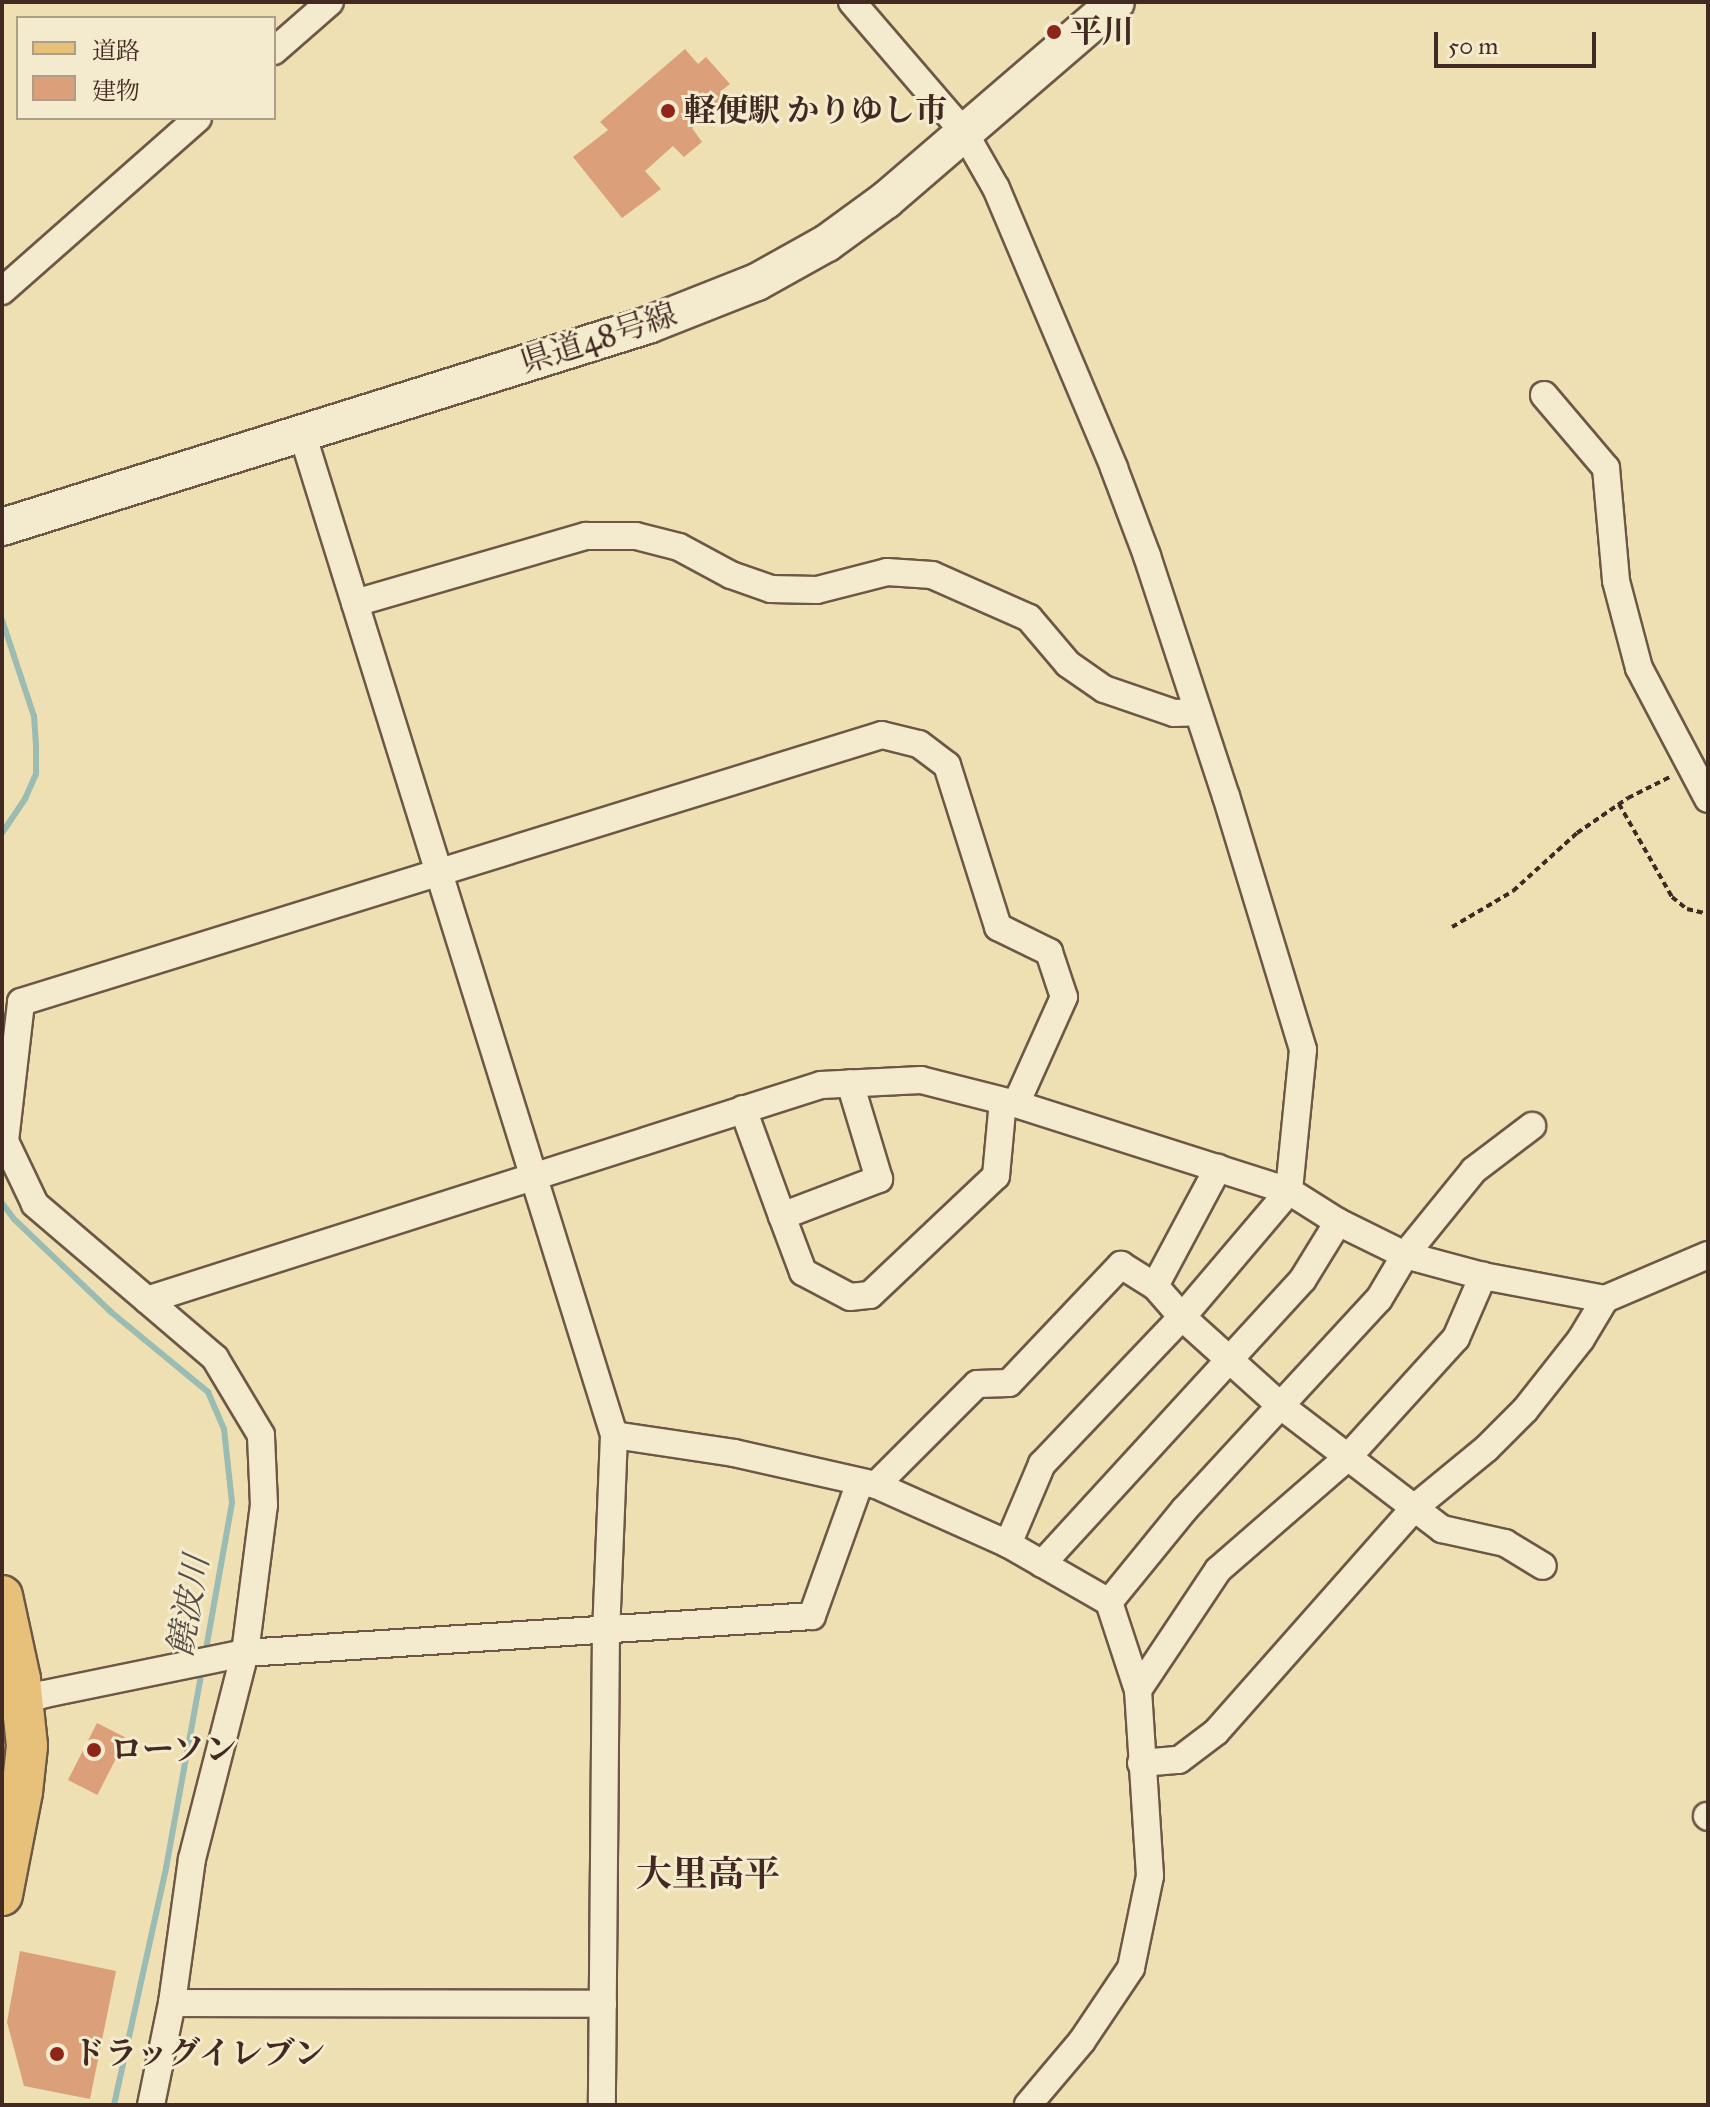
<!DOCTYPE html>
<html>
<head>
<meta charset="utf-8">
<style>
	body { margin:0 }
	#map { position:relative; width:1710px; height:2107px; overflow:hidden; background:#eee0b3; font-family:"IM FELL Great Primer","Noto Serif JP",serif }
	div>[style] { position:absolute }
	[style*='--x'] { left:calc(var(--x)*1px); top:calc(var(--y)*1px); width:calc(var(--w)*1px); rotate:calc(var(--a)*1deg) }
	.stream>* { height:6px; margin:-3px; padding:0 3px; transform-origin:3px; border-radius:3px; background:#9abcb2 }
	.building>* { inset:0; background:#dba079; transform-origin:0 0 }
	.path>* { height:4px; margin-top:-2px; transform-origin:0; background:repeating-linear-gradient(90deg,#422a22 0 6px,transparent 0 10px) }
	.roads { filter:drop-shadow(2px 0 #6d5846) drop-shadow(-2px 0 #6d5846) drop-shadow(0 2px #6d5846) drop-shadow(0 -2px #6d5846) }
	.street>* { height:26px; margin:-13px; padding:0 13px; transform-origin:13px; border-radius:13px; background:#f4ebce }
	.secondary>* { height:36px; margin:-18px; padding:0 18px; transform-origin:18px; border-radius:18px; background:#f4ebce }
	.primary>* { height:40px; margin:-20px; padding:0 20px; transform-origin:20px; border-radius:20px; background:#e7c07a }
	.dots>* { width:22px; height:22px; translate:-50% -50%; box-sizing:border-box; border:4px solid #f4ebce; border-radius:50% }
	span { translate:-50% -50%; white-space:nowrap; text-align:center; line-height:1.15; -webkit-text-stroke:6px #f4ebce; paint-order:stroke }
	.poi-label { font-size:32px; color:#422a22; font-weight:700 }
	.left { translate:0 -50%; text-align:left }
	.street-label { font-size:32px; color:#422a22 }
	.water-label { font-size:34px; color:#584e46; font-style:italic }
	.quarter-label { font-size:36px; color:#422a22; font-weight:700 }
	.frame { position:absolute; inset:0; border:4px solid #422a22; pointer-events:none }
	.legend { position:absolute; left:16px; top:16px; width:260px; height:104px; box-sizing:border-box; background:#f4ebce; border:2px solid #ad9e89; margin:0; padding:10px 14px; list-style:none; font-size:24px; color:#422a22 }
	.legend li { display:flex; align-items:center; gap:16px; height:40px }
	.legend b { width:40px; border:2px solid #ad9e89 }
	.scale { position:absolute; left:1434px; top:32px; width:162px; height:36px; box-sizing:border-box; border:4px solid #422a22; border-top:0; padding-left:10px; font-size:24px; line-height:28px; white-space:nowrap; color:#422a22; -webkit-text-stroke:6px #f4ebce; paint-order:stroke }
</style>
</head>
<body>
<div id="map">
	<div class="stream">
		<div style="--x:2;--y:620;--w:101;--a:71.6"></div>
		<div style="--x:34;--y:716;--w:31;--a:86"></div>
		<div style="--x:36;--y:747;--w:27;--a:90"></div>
		<div style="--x:36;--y:774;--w:27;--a:114"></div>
		<div style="--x:25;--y:799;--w:41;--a:124.1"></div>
		<div style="--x:2;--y:1203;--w:20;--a:53"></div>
		<div style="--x:14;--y:1219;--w:134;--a:43.8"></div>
		<div style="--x:111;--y:1312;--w:126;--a:39.5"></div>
		<div style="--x:208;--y:1392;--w:40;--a:66.6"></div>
		<div style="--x:224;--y:1429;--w:74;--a:83.8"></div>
		<div style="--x:232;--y:1503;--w:154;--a:100.1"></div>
		<div style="--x:114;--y:2105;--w:243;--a:-77.6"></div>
		<div style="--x:166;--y:1868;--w:201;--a:-79.7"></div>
	</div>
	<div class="building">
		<div style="clip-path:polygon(685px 49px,698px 64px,706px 57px,730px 84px,721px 91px,727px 99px,692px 128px,702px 142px,684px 157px,673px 146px,645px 171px,661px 189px,622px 218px,573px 157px,608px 130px,600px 122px)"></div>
		<div style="left:97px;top:1723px;width:33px;height:64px;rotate:27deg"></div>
		<div style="clip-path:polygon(20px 1951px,116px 1971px,90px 2099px,24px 2086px,7px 2022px)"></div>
	</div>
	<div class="path">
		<div style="--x:1619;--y:804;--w:107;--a:60.3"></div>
		<div style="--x:1672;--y:897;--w:19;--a:39"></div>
		<div style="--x:1687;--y:909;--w:22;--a:13"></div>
		<div style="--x:1452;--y:927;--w:71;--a:-30.5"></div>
		<div style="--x:1513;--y:891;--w:86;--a:-42.2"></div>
		<div style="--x:1577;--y:833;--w:62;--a:-34.5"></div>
		<div style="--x:1628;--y:798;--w:49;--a:-26.6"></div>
	</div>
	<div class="roads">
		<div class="street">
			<div style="--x:852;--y:2;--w:172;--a:49.3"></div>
			<div style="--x:964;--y:132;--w:64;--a:60.3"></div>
			<div style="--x:996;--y:188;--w:304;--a:67.1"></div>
			<div style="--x:1114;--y:468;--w:94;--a:69.4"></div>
			<div style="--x:1147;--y:556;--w:253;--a:71.8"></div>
			<div style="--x:1226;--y:796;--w:265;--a:73.1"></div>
			<div style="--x:1303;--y:1050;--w:142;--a:95.7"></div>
			<div style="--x:1289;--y:1191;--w:165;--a:130.3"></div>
			<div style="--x:1182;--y:1317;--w:203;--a:133.6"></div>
			<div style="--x:1042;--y:1464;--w:87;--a:113"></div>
			<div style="--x:274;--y:51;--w:74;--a:-41.2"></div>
			<div style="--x:2;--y:291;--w:261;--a:-41.4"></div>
			<div style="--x:1544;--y:395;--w:96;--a:49.7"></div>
			<div style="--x:1606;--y:468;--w:113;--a:84.9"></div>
			<div style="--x:1616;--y:581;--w:90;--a:75.2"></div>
			<div style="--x:1639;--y:668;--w:148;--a:62.2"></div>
			<div style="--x:302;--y:433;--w:1049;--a:72.7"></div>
			<div style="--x:614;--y:1435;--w:195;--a:92.3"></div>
			<div style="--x:606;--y:1630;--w:475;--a:90.5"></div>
			<div style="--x:355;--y:603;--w:241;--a:-16.2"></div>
			<div style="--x:586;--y:536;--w:50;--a:0"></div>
			<div style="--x:636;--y:536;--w:44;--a:14.3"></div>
			<div style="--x:679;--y:547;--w:59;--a:28.3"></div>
			<div style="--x:731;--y:575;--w:42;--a:19.3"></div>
			<div style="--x:771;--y:589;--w:46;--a:1.2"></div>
			<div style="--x:817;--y:590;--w:72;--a:-14.4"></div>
			<div style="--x:887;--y:572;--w:45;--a:3.8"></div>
			<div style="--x:932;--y:575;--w:106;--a:23.9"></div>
			<div style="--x:1029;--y:618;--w:60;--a:49.7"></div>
			<div style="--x:1068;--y:664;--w:44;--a:34.8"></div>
			<div style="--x:1104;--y:689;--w:74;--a:18.9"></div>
			<div style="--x:1174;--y:713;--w:24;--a:-2"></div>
			<div style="--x:743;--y:1109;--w:114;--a:70"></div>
			<div style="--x:782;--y:1216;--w:104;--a:-20.9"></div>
			<div style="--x:879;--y:1179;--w:100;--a:-106.8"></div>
			<div style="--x:782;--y:1216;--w:60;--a:69.4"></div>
			<div style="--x:803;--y:1272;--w:53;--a:28"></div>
			<div style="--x:850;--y:1297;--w:20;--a:-6"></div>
			<div style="--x:870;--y:1295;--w:173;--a:-43.4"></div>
			<div style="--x:996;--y:1176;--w:75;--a:-84.7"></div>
			<div style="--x:1155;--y:1286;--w:134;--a:-61.9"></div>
			<div style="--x:147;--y:1300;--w:707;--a:-17.69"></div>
			<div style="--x:821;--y:1085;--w:100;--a:-2.9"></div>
			<div style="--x:921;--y:1080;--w:98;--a:14.2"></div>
			<div style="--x:1016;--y:1104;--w:287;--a:17.7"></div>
			<div style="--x:1289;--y:1191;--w:58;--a:32.3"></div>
			<div style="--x:1338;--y:1222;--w:75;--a:26.2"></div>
			<div style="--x:1405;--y:1255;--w:81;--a:15.1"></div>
			<div style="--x:1483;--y:1276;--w:124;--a:10.7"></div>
			<div style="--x:1605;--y:1299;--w:112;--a:-23.1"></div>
			<div style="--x:614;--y:1435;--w:121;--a:8.5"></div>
			<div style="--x:734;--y:1453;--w:146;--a:12.7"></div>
			<div style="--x:876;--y:1485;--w:145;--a:24.1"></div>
			<div style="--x:1008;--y:1544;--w:116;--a:29.9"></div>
			<div style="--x:1109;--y:1602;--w:93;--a:71.8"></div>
			<div style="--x:1138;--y:1690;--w:186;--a:86.3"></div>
			<div style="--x:1150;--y:1876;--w:94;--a:101.7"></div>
			<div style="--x:1131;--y:1968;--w:88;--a:123.9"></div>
			<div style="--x:1082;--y:2041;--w:84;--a:130.2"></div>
			<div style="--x:876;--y:1485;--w:143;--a:-45"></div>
			<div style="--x:977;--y:1384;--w:32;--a:-2"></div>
			<div style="--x:1009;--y:1383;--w:163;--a:-46.5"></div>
			<div style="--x:1121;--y:1265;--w:40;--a:32"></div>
			<div style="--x:1155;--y:1286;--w:41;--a:48.9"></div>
			<div style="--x:1182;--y:1317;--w:133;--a:42"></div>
			<div style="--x:1281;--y:1406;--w:203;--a:37.4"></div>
			<div style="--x:1442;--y:1529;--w:65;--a:12.5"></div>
			<div style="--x:1505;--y:1543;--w:44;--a:31.2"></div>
			<div style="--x:1042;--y:1564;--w:386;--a:-47.5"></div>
			<div style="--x:1303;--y:1279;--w:67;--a:-58.4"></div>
			<div style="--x:1109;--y:1602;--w:119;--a:-50.8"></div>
			<div style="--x:1184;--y:1510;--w:287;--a:-47.3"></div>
			<div style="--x:1379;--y:1299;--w:51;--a:-59.4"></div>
			<div style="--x:1405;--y:1255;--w:109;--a:-50.9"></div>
			<div style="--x:1474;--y:1170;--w:73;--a:-37.2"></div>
			<div style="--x:1138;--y:1690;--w:144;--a:-56.3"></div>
			<div style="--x:1218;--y:1570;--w:172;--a:-41"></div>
			<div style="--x:1348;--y:1457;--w:161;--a:-47.8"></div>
			<div style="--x:1456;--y:1338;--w:68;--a:-66.5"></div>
			<div style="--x:2;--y:1707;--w:45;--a:-16.8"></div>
			<div style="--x:45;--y:1694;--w:204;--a:-11.6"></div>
			<div style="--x:245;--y:1653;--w:568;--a:-3.73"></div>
			<div style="--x:812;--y:1616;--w:142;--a:-70.3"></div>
			<div style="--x:1141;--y:1763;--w:38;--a:-5"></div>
			<div style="--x:1179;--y:1760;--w:46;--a:-37.1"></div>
			<div style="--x:1216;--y:1732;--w:299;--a:-48.5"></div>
			<div style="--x:1414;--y:1508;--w:94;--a:-39.4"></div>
			<div style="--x:1487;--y:1448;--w:54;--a:-45"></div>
			<div style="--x:1525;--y:1410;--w:90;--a:-51.7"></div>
			<div style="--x:1581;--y:1339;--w:47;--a:-59"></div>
			<div style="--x:1707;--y:1816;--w:1;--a:45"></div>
			<div style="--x:172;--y:2003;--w:431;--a:0.1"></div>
			<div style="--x:151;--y:2105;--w:104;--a:-78.4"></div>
			<div style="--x:172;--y:2003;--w:145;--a:-82.1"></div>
			<div style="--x:192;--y:1859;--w:213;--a:-75.6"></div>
			<div style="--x:245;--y:1653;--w:149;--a:-82.7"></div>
			<div style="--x:264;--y:1505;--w:70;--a:-92.5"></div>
			<div style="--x:261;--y:1435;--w:90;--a:-120.9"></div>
			<div style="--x:215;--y:1358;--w:237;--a:-139.5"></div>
			<div style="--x:35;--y:1204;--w:70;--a:-115.5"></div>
			<div style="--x:5;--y:1141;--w:140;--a:-83.4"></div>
			<div style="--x:21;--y:1002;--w:901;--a:-17.23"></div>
			<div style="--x:882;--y:735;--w:38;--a:14"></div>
			<div style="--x:919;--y:744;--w:35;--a:37"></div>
			<div style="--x:947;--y:765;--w:170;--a:72.5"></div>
			<div style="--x:998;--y:927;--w:57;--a:26.1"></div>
			<div style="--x:1049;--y:952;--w:47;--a:71.6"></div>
			<div style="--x:1064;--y:997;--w:117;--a:114.2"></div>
		</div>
		<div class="secondary">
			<div style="--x:2;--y:527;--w:677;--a:-17.36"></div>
			<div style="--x:648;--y:325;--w:117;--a:-21.5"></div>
			<div style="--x:757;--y:282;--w:80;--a:-29.1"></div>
			<div style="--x:827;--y:243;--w:73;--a:-36.1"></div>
			<div style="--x:886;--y:200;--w:303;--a:-40.7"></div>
		</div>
		<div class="primary">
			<div style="--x:2;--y:1596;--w:85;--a:77.8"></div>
			<div style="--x:20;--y:1679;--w:67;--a:84"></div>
			<div style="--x:27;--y:1746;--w:46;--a:96.2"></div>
			<div style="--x:22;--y:1792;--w:105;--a:101"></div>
		</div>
	</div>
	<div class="dots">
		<div style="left:1054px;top:32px;background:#8f2418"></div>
		<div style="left:668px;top:111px;background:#8f2418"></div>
		<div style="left:94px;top:1750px;background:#8f2418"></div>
		<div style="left:57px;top:2054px;background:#8f2418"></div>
	</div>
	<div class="poi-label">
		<span class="left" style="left:1070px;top:32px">平川</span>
		<span class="left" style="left:684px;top:111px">軽便駅 かりゆし市</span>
		<span class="left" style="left:110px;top:1750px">ローソン</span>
		<span class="left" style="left:73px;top:2054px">ドラッグイレブン</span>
	</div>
	<div class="street-label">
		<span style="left:599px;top:339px;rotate:-18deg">県道48号線</span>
	</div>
	<div class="water-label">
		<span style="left:188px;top:1606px;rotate:-80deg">饒波川</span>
	</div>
	<div class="quarter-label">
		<span style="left:708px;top:1875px">大里高平</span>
	</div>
	<div class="frame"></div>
	<ul class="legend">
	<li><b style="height:10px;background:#e7c07a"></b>道路</li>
	<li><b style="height:22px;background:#dba079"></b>建物</li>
	</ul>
	<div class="scale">50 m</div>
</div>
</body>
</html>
